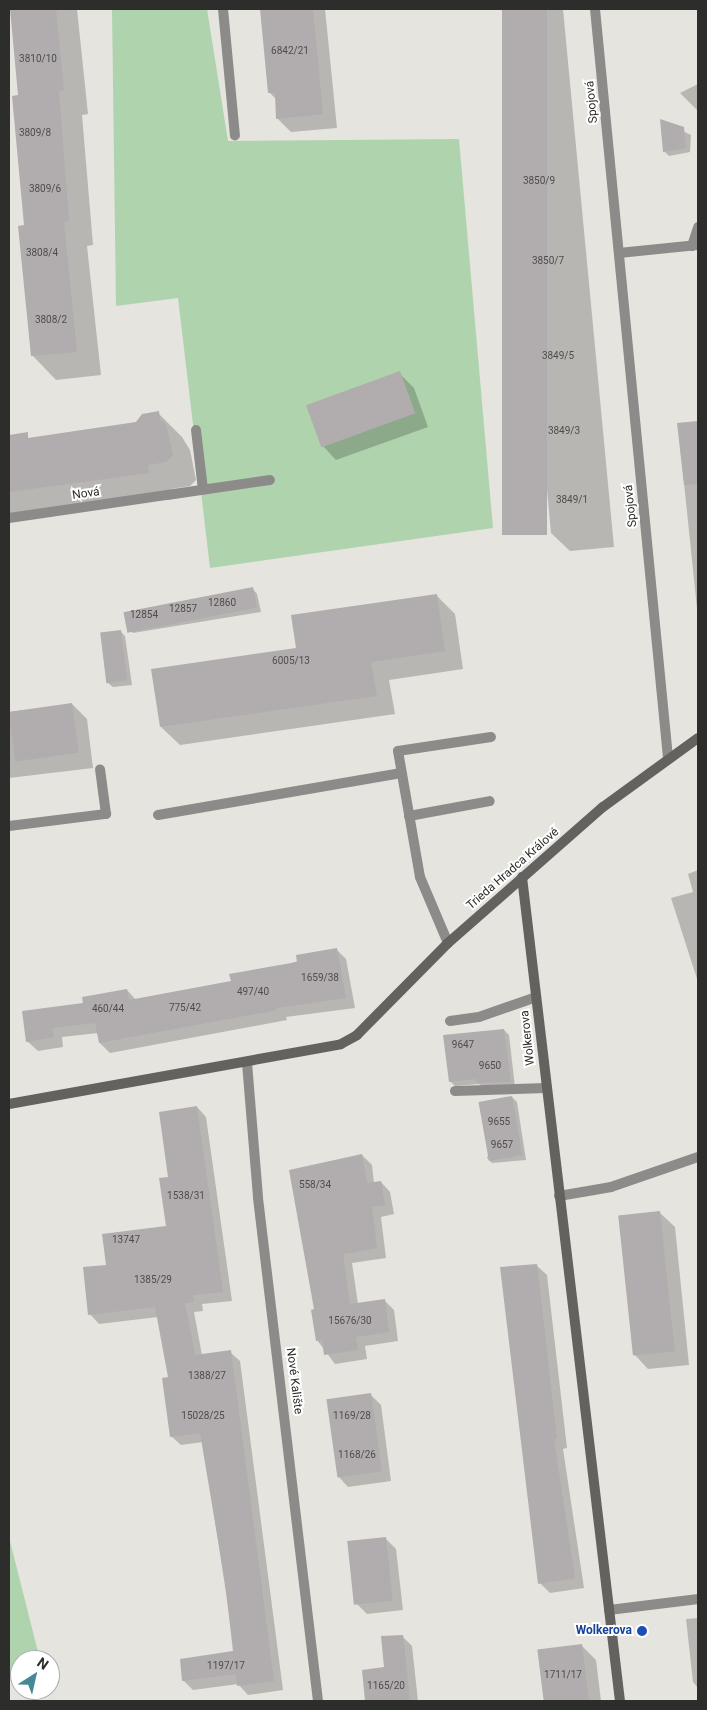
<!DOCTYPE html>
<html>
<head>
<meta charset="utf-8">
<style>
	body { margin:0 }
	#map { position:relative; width:707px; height:1710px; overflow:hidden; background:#e5e4df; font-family:Roboto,sans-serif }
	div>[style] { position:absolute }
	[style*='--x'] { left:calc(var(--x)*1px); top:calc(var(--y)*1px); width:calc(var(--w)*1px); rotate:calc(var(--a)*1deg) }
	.green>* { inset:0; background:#afd4ad }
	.shadow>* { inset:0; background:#0003 }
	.building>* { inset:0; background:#b1acae; transform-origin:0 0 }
	.lane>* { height:10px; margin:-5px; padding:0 5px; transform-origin:5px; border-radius:5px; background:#8d8b8a }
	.street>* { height:10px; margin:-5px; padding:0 5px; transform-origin:5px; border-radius:5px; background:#8d8b8a }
	.secondary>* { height:10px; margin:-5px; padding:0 5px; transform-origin:5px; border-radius:5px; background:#64625f }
	.dots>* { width:14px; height:14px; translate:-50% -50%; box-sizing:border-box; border:2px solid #fff; border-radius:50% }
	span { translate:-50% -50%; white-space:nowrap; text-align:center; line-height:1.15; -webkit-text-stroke:4px #fff; paint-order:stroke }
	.number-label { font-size:10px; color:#4e4d4c }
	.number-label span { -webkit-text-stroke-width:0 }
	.street-label { font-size:12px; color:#2d2d2b }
	.transit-label { font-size:12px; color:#164399; font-weight:700 }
	.right { translate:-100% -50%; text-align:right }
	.frame { position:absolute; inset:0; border:10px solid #2d2d2b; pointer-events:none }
	.north { position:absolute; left:10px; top:1650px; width:50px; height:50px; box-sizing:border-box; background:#fff; border:1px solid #ababaa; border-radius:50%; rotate:35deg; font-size:14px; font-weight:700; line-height:20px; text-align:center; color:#2d2d2b }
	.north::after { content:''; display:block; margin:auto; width:18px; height:22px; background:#458998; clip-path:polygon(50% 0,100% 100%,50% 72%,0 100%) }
</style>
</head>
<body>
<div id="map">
	<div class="green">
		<div style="clip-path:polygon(112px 9px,207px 9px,228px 141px,459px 139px,493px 528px,210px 568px,178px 298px,116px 306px)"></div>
		<div style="clip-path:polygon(9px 1537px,40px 1660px,20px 1660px,20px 1673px,9px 1676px)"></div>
	</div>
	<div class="shadow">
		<div style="clip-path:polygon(11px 9px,77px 9px,88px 114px,82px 115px,93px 245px,87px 246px,101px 375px,56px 380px,32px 355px,20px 96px)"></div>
		<div style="clip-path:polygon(261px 9px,325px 9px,337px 128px,291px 132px,277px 118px,276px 99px,269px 92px)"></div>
		<div style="clip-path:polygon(503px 9px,563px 9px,614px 547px,570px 551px,551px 533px)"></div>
		<div style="clip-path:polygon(698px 84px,698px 111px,680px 93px)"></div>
		<div style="clip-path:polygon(662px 121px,691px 135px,690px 152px,669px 156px,664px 151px)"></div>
		<div style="clip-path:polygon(399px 373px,414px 388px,428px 427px,336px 460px,322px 445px)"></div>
		<div style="clip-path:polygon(158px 413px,182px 437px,190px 450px,196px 480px,190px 486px,171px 489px,172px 497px,9px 519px,9px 442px,137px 423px)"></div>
		<div style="clip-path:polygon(698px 422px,698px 618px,678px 425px)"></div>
		<div style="clip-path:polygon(253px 589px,257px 594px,261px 612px,133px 633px,128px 628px)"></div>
		<div style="clip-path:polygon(436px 595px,455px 614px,463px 669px,389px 680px,395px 714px,180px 745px,161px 727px)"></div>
		<div style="clip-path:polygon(120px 631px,125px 636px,132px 685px,113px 687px,108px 683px)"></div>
		<div style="clip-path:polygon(72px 704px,87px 719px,93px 768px,9px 778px,9px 712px)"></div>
		<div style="clip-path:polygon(698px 870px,698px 982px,671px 898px,693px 892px,688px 874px)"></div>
		<div style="clip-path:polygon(336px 949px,346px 959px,355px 1008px,286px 1017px,287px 1020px,110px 1053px,100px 1043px,98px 1033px,62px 1037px,63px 1047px,38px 1051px,27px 1041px,85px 1004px,127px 990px,136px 1000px,232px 982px)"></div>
		<div style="clip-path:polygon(504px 1030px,509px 1035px,515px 1087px,483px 1088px,479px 1084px,455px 1086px,450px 1081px)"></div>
		<div style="clip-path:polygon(512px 1097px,517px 1102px,526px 1160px,492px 1163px,487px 1158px)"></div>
		<div style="clip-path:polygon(197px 1107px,206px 1117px,232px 1301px,202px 1304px,203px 1311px,194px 1312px,202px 1355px,230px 1352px,240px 1361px,283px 1690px,248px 1695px,238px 1684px,193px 1690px,183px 1680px,235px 1652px,203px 1442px,181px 1445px,171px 1436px,170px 1378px,158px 1317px,99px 1324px,90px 1314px,108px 1266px,167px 1227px,170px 1178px)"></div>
		<div style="clip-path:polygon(362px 1155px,372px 1165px,374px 1183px,381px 1182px,390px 1192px,394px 1214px,381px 1217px,386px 1258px,352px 1263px,358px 1304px,384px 1300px,394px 1310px,398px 1341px,365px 1346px,367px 1359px,335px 1364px,317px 1340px,316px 1311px)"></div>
		<div style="clip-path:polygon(660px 1213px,675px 1227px,689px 1365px,648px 1369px,634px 1354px)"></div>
		<div style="clip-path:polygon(536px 1265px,547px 1275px,567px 1448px,563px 1449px,584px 1588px,550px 1593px,540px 1583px)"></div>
		<div style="clip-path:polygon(371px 1395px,381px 1405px,391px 1481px,348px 1487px,338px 1476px)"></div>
		<div style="clip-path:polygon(386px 1539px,396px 1549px,403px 1610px,367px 1614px,357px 1604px)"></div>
		<div style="clip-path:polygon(698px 1618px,698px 1688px,693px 1682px,686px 1619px)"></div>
		<div style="clip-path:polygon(402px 1636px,412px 1646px,418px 1701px,367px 1701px,363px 1671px,385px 1669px)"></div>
		<div style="clip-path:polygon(581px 1645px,596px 1660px,601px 1701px,545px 1701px,539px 1650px)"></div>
	</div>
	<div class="building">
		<div style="clip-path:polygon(10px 9px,56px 9px,64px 90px,59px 91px,69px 221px,64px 222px,77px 352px,31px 356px,18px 226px,24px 225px,12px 96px,18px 95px)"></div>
		<div style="clip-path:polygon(260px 9px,313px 9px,323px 114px,276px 119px,275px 93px,268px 93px)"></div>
		<div style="left:502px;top:9px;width:45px;height:526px"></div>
		<div style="clip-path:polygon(660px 119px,684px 127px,686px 148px,663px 152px)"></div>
		<div style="left:400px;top:371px;width:45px;height:100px;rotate:70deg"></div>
		<div style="clip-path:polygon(159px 411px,160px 420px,166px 424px,173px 455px,166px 462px,148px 465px,149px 473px,9px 492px,9px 435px,28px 432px,28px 438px,136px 422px,142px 414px)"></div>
		<div style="clip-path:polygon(698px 421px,698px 484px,684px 485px,677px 423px)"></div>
		<div style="left:253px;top:587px;width:21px;height:132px;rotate:79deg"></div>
		<div style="clip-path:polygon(437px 594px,445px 651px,371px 662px,377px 696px,160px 727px,151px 669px,296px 648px,291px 615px)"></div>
		<div style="left:121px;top:630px;width:51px;height:21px;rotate:83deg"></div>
		<div style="left:72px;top:703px;width:50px;height:64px;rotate:82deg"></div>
		<div style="clip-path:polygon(337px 948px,346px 998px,277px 1008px,277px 1010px,99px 1043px,95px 1023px,52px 1028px,54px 1037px,26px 1042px,22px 1011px,83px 1003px,82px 997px,127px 989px,129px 1000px,231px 981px,229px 974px,297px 962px,296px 955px)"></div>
		<div style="clip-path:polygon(504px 1029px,511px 1082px,477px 1083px,476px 1079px,449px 1082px,443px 1035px)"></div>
		<div style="left:512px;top:1096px;width:60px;height:34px;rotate:80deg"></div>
		<div style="clip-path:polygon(197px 1106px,223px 1292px,193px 1295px,194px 1302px,185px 1303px,195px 1355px,231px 1350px,274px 1681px,237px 1686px,236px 1674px,182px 1681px,180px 1659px,233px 1651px,225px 1582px,200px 1433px,170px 1437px,162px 1378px,168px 1377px,155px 1307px,88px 1315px,83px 1267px,106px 1265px,102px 1234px,166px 1226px,159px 1178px,168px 1177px,159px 1112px)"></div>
		<div style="clip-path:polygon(362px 1154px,367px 1183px,381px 1181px,385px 1205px,372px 1207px,377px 1248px,343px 1254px,350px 1304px,385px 1299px,389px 1332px,356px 1337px,358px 1350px,324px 1355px,322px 1340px,316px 1341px,311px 1310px,314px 1309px,289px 1170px)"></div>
		<div style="left:660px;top:1211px;width:141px;height:42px;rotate:84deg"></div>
		<div style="clip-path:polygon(537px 1264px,557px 1439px,554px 1439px,575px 1578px,538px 1584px,500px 1267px)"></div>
		<div style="left:371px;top:1393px;width:79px;height:45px;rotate:82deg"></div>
		<div style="left:386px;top:1537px;width:64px;height:39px;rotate:84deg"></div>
		<div style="clip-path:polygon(403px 1635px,410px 1701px,365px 1701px,362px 1670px,384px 1667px,381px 1636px)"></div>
		<div style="left:582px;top:1644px;width:57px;height:45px;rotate:83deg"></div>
	</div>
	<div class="lane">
		<div style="--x:223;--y:9;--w:127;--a:84.6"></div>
		<div style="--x:692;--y:246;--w:20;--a:-72"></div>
		<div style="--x:619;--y:253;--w:79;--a:-5.8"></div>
		<div style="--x:196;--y:430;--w:60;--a:83.3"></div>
		<div style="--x:167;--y:495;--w:104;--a:-8.3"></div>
		<div style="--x:158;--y:815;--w:247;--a:-9.8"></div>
		<div style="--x:409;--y:816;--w:82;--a:-10.5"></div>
		<div style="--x:448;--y:943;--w:72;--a:-113"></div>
		<div style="--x:420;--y:877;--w:128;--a:-99.9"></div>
		<div style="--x:398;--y:751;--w:94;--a:-8.6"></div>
		<div style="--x:450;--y:1021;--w:29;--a:-8"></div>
		<div style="--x:479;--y:1017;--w:60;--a:-19.3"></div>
		<div style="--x:455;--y:1091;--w:91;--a:-1.9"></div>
		<div style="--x:559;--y:1196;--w:53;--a:-9.8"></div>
		<div style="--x:611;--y:1187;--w:92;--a:-19"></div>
		<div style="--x:609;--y:1610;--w:90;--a:-7"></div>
	</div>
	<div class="street">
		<div style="--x:595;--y:9;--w:752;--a:84.43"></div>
		<div style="--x:9;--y:518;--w:160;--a:-8.3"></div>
		<div style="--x:9;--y:826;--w:98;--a:-7.1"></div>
		<div style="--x:106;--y:814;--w:45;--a:-97.6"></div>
		<div style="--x:247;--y:1063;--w:135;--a:85.3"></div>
		<div style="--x:258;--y:1198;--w:507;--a:83.2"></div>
	</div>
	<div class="secondary">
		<div style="--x:522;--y:877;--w:830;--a:83.22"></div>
		<div style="--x:9;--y:1104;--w:337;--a:-10.2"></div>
		<div style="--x:341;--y:1044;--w:18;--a:-29"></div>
		<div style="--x:357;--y:1035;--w:129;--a:-45.3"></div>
		<div style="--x:448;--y:943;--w:206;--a:-41.3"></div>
		<div style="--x:603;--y:807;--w:117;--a:-36"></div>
	</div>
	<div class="dots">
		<div style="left:642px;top:1631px;background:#1a4fb4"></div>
	</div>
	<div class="number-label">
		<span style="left:290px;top:51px">6842/21</span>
		<span style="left:38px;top:59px">3810/10</span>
		<span style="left:35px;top:133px">3809/8</span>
		<span style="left:539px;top:181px">3850/9</span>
		<span style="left:45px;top:189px">3809/6</span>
		<span style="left:42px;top:253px">3808/4</span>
		<span style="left:548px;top:261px">3850/7</span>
		<span style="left:51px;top:320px">3808/2</span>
		<span style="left:558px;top:356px">3849/5</span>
		<span style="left:564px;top:431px">3849/3</span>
		<span style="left:572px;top:500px">3849/1</span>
		<span style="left:222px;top:603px">12860</span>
		<span style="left:183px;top:609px">12857</span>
		<span style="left:144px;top:615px">12854</span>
		<span style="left:291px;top:661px">6005/13</span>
		<span style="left:320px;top:978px">1659/38</span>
		<span style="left:253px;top:992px">497/40</span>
		<span style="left:185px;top:1008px">775/42</span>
		<span style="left:108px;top:1009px">460/44</span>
		<span style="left:463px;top:1045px">9647</span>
		<span style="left:490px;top:1066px">9650</span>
		<span style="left:499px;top:1122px">9655</span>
		<span style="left:502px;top:1145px">9657</span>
		<span style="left:315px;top:1185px">558/34</span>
		<span style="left:186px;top:1196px">1538/31</span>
		<span style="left:126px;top:1240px">13747</span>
		<span style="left:153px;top:1280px">1385/29</span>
		<span style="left:350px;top:1321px">15676/30</span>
		<span style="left:207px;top:1376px">1388/27</span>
		<span style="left:203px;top:1416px">15028/25</span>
		<span style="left:352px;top:1416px">1169/28</span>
		<span style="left:357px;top:1455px">1168/26</span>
		<span style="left:226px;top:1666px">1197/17</span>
		<span style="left:563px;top:1675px">1711/17</span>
		<span style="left:386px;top:1686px">1165/20</span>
	</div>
	<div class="street-label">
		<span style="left:592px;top:102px;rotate:-95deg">Spojová</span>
		<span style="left:86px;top:494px;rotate:-8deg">Nová</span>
		<span style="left:631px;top:506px;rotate:-96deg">Spojová</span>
		<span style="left:513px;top:869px;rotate:-41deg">Trieda Hradca Králové</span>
		<span style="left:528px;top:1038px;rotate:-96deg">Wolkerova</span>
		<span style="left:294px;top:1381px;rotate:83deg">Nové Kalište</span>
	</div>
	<div class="transit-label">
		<span class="right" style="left:632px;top:1631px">Wolkerova</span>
	</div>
	<div class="frame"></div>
	<div class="north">N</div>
</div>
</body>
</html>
